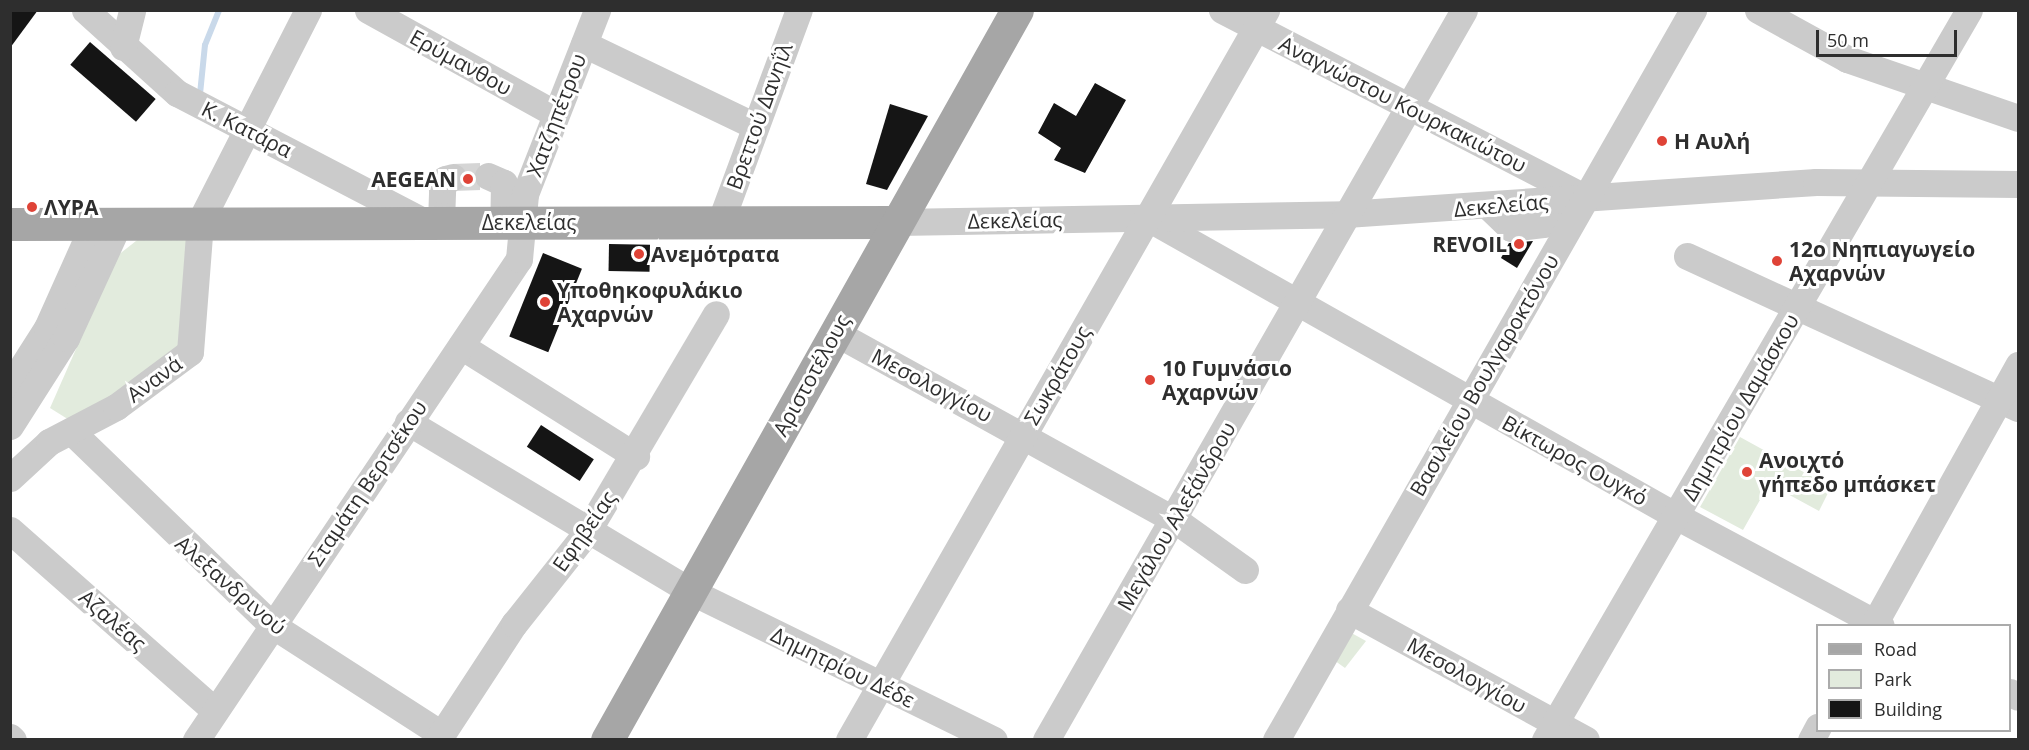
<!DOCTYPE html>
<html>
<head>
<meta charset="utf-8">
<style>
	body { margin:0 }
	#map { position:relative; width:2029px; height:750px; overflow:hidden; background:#fff; font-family:"Open Sans",sans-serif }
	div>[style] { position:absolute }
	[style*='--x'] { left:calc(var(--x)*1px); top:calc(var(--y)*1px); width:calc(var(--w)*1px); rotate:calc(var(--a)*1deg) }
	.green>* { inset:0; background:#e2ebdd }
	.stream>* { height:6px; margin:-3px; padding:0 3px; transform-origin:3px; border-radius:3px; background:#c9d9ea }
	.building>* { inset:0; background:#151515; transform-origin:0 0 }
	.minor-tunnel>* { height:27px; margin-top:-13.5px; transform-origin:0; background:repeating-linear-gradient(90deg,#d5d5d5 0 27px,transparent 0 41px) }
	.minor>* { height:27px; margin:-13.5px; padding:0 13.5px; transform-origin:13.5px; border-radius:13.5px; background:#cbcbcb }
	.major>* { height:33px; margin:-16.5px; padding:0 16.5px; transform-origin:16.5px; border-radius:16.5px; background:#a6a6a6 }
	.dots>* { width:16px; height:16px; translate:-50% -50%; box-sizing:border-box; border:3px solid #fff; border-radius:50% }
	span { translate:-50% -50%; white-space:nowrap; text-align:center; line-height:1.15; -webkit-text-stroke:6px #fff; paint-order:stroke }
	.street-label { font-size:21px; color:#2e2e2e }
	.poi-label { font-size:21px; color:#2e2e2e; font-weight:700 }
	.left { translate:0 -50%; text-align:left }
	.right { translate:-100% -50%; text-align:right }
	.frame { position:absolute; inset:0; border:12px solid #2e2e2e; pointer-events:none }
	.legend { position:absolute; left:1816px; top:624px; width:195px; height:108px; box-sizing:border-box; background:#fff; border:2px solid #ababab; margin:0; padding:8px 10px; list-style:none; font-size:18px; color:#2e2e2e }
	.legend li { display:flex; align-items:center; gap:12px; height:30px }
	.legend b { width:30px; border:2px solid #ababab }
	.scale { position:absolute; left:1816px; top:30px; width:141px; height:27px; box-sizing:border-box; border:3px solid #2e2e2e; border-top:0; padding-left:8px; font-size:18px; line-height:21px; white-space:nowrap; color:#2e2e2e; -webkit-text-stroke:4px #fff; paint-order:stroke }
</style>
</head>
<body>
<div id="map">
	<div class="green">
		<div style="clip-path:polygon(193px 234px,183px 350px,74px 423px,50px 408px,117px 256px,141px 237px)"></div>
		<div style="clip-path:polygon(1740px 437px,1831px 487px,1819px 511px,1769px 484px,1743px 530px,1700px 507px)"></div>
		<div style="clip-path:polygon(1346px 630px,1366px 641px,1345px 668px,1331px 658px)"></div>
	</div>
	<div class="stream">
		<div style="--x:200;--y:94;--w:49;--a:-84.2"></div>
		<div style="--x:205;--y:45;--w:38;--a:-68"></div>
	</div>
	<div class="building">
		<div style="clip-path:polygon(10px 10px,38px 10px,10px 48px)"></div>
		<div style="left:90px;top:42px;width:87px;height:30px;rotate:41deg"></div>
		<div style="clip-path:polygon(1095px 83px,1126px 100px,1085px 173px,1054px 160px,1061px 148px,1038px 133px,1054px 103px,1076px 116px)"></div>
		<div style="clip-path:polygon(890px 104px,928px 116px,887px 190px,866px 184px)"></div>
		<div style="clip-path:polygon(461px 164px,478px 164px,472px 177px,478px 188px,465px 187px,468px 174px)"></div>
		<div style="clip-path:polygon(1533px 241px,1517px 268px,1501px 258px,1509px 243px)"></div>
		<div style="left:609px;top:244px;width:41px;height:27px;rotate:1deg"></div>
		<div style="left:543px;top:253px;width:42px;height:90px;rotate:22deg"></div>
		<div style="left:541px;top:425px;width:63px;height:26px;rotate:33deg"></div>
	</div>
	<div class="minor-tunnel">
		<div style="--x:453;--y:177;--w:35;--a:-2"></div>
	</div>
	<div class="minor">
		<div style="--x:85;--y:10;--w:124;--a:42.1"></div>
		<div style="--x:177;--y:93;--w:282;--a:27.5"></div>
		<div style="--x:368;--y:10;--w:213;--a:29"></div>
		<div style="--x:1222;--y:10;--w:408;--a:27.3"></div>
		<div style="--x:1758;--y:10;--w:102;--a:28.8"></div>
		<div style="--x:1847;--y:59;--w:181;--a:19"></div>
		<div style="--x:584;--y:44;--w:190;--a:25.6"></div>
		<div style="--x:123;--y:47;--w:38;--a:-76"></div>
		<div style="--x:488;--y:176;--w:17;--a:24"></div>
		<div style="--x:504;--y:183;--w:39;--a:91"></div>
		<div style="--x:1489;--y:207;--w:30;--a:44"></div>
		<div style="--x:1511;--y:228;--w:32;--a:-7"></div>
		<div style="--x:1543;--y:224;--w:27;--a:-63"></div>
		<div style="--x:1148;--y:218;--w:609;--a:29.43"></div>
		<div style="--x:1678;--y:517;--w:230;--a:28.2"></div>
		<div style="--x:441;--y:222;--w:32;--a:-88"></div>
		<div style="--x:442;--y:190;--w:11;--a:-75"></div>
		<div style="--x:445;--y:179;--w:8;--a:-14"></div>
		<div style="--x:897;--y:222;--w:449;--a:-1"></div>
		<div style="--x:1346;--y:214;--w:471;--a:-3.9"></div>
		<div style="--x:1816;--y:182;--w:202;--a:0.6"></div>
		<div style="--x:720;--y:223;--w:227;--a:-69.7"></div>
		<div style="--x:1687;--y:256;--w:364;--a:24.7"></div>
		<div style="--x:834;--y:332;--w:389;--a:28.9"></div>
		<div style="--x:1175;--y:520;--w:86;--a:35.5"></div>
		<div style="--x:461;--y:346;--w:207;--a:32.2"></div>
		<div style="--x:10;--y:386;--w:69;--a:-57.5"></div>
		<div style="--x:47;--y:328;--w:115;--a:-65.9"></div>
		<div style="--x:408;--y:422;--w:331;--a:30.9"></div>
		<div style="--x:692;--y:592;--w:336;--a:26.1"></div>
		<div style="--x:10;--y:426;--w:104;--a:-57.5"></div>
		<div style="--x:66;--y:338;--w:127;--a:-65.3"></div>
		<div style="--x:72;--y:432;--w:278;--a:44"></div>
		<div style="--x:272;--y:625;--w:201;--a:32.8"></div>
		<div style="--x:10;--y:478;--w:53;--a:-42.7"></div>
		<div style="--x:49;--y:442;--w:76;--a:-27.6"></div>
		<div style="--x:116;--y:407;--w:92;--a:-36.6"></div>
		<div style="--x:190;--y:352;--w:130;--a:-85.6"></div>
		<div style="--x:200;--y:222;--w:238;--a:-63"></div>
		<div style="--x:10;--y:530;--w:273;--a:41.4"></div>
		<div style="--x:1349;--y:610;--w:270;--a:28.7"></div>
		<div style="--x:1873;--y:626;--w:299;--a:-60.9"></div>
		<div style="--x:2010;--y:692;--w:9;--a:32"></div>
		<div style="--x:10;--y:737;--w:4;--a:45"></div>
		<div style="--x:196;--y:740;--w:579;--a:-56.12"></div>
		<div style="--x:519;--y:259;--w:65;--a:-84.7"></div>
		<div style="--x:525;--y:194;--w:198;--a:-68.6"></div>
		<div style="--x:438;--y:740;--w:139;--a:-56.8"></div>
		<div style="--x:514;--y:624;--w:117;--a:-51.6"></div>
		<div style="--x:587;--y:532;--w:253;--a:-59.4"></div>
		<div style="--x:849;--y:740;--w:841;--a:-60.26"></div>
		<div style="--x:1046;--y:740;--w:841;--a:-60.2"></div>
		<div style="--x:1276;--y:740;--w:841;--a:-60.26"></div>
		<div style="--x:1545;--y:740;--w:844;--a:-59.85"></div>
		<div style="--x:1811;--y:740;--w:15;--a:-62"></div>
	</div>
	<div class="major">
		<div style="--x:10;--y:224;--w:887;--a:-0.13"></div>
		<div style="--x:607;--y:740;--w:837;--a:-60.68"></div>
	</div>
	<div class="dots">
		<div style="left:1662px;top:141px;background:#df4337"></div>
		<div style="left:468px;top:179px;background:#df4337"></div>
		<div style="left:32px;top:207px;background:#df4337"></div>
		<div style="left:1519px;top:244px;background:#df4337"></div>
		<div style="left:639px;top:254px;background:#df4337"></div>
		<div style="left:1777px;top:261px;background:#df4337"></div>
		<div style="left:545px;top:302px;background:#df4337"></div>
		<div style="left:1150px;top:380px;background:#df4337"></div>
		<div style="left:1747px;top:472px;background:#df4337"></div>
	</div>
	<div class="street-label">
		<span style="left:461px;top:62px;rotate:29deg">Ερύμανθου</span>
		<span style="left:1403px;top:104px;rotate:27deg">Αναγνώστου Κουρκακιώτου</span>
		<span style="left:556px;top:115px;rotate:-69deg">Χατζηπέτρου</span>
		<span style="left:759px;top:116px;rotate:-70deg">Βρεττού Δανηΐλ</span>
		<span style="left:247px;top:129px;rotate:27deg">Κ. Κατάρα</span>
		<span style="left:1501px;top:205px;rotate:-5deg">Δεκελείας</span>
		<span style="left:1015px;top:220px;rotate:-1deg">Δεκελείας</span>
		<span style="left:529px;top:222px">Δεκελείας</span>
		<span style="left:811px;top:375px;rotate:-61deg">Αριστοτέλους</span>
		<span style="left:1057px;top:375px;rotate:-60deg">Σωκράτους</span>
		<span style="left:1484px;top:375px;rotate:-60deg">Βασιλείου Βουλγαροκτόνου</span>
		<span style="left:154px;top:379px;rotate:-36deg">Ανανά</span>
		<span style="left:932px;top:385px;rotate:28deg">Μεσολογγίου</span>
		<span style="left:1740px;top:407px;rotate:-60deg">Δημητρίου Δαμάσκου</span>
		<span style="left:1575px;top:460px;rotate:29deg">Βίκτωρος Ουγκό</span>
		<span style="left:367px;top:483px;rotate:-56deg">Σταμάτη Βερτσέκου</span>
		<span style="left:1176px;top:516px;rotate:-60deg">Μεγάλου Αλεξάνδρου</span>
		<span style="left:584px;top:531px;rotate:-55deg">Εφηβείας</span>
		<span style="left:231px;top:585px;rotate:41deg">Αλεξανδρινού</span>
		<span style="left:113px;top:620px;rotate:41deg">Αζαλέας</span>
		<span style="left:843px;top:667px;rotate:26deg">Δημητρίου Δέδε</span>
		<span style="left:1467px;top:675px;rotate:29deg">Μεσολογγίου</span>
	</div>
	<div class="poi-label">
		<span class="left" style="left:1674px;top:141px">Η Αυλή</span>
		<span class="right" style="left:456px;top:179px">AEGEAN</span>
		<span class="left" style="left:44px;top:207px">ΛΥΡΑ</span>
		<span class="right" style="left:1507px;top:244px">REVOIL</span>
		<span class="left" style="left:1789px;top:261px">12ο Νηπιαγωγείο<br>Αχαρνών</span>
		<span class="left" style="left:651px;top:254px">Ανεμότρατα</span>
		<span class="left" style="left:557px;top:302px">Υποθηκοφυλάκιο<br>Αχαρνών</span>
		<span class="left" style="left:1162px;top:380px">10 Γυμνάσιο<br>Αχαρνών</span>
		<span class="left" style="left:1759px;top:472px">Ανοιχτό<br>γήπεδο μπάσκετ</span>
	</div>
	<div class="frame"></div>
	<ul class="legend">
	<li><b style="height:8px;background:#a6a6a6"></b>Road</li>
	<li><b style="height:16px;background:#e2ebdd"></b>Park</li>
	<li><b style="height:16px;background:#151515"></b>Building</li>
	</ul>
	<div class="scale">50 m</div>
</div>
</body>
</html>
